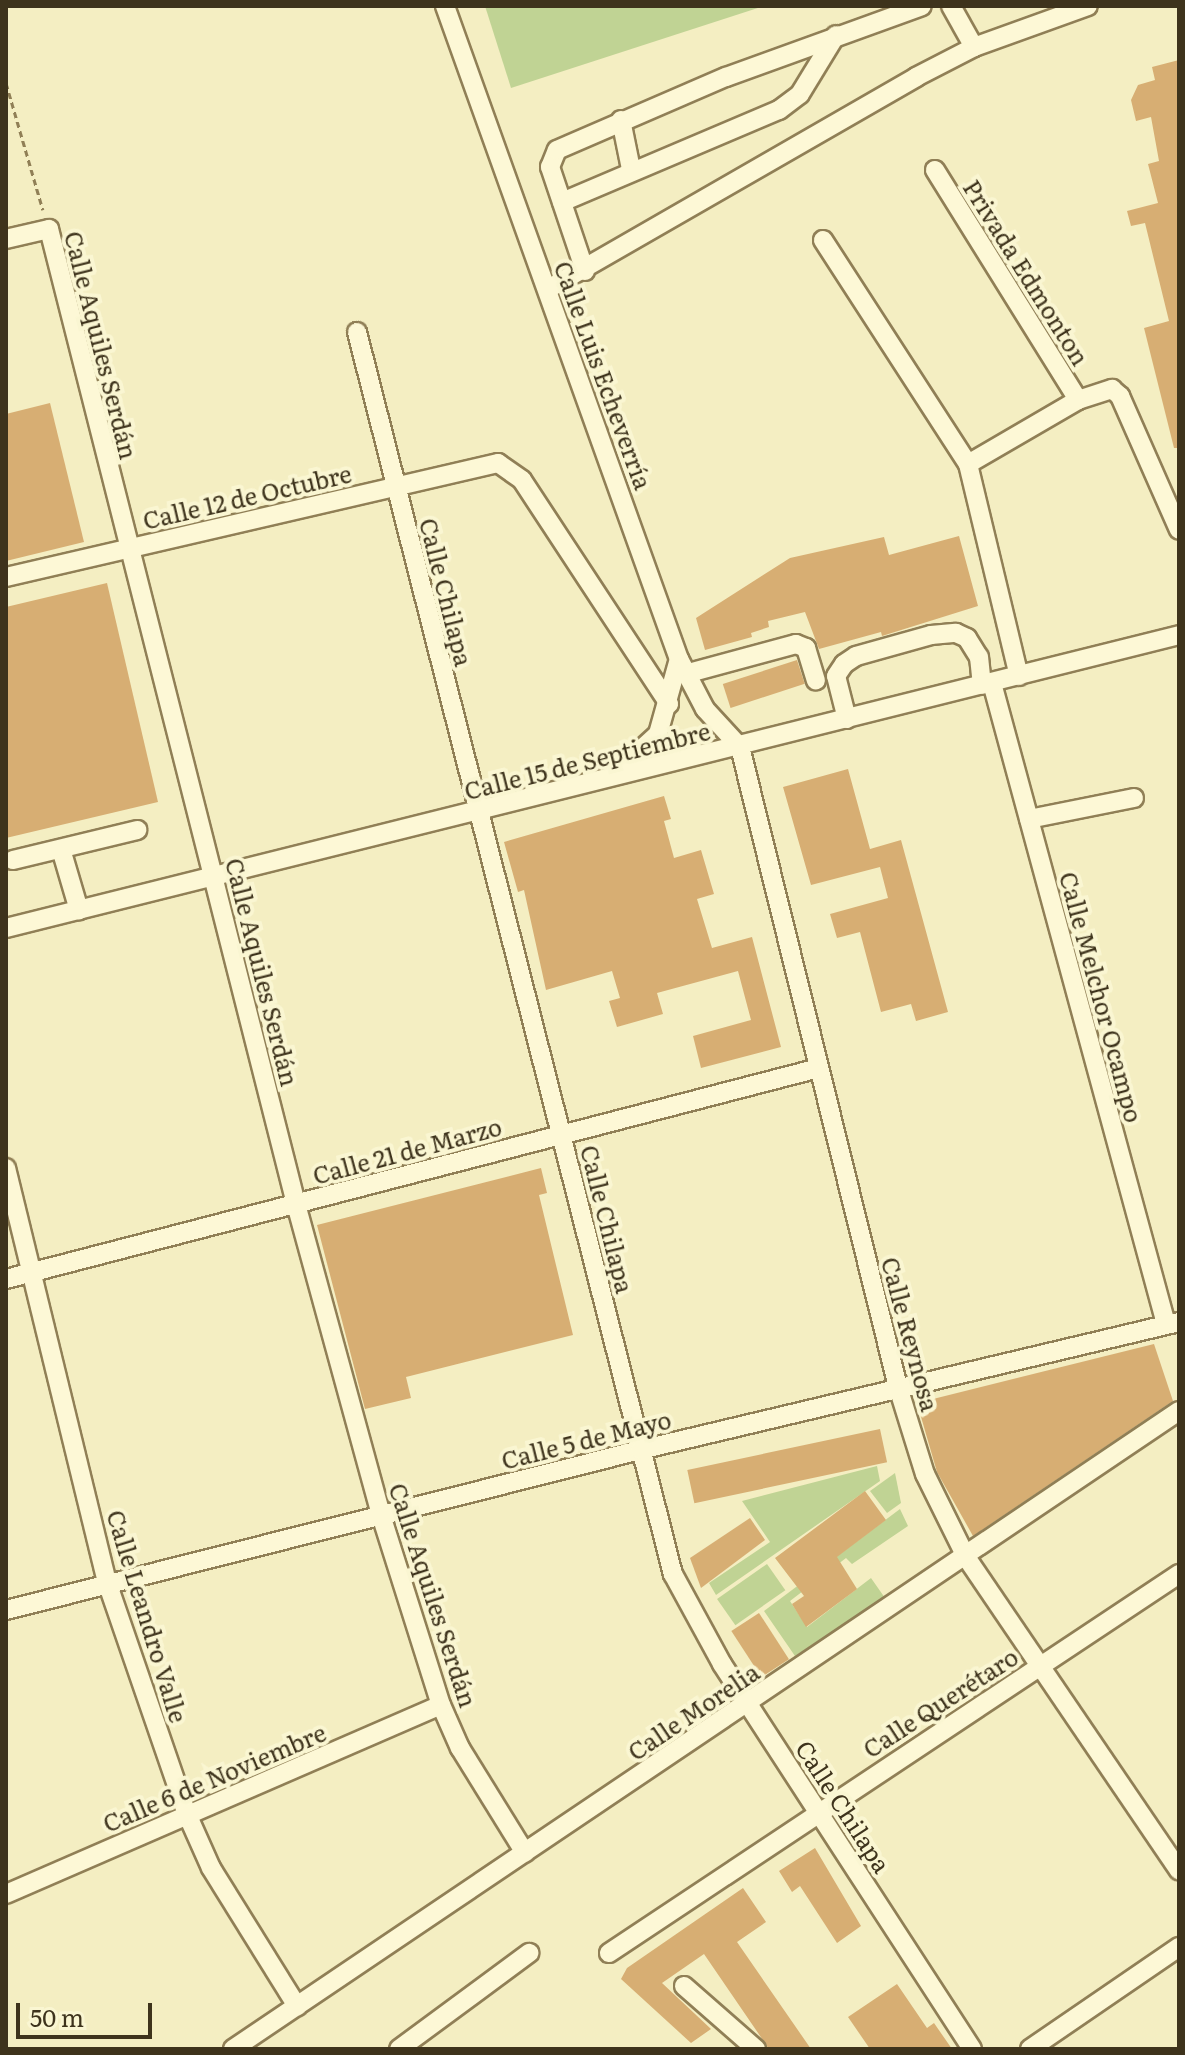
<!DOCTYPE html>
<html>
<head>
<meta charset="utf-8">
<style>
	body { margin:0 }
	#map { position:relative; width:1185px; height:2055px; overflow:hidden; background:#f4eec2; font-family:Literata,serif }
	div>[style] { position:absolute }
	[style*='--x'] { left:calc(var(--x)*1px); top:calc(var(--y)*1px); width:calc(var(--w)*1px); rotate:calc(var(--a)*1deg) }
	.green>* { inset:0; background:#c0d394; transform-origin:0 0 }
	.building>* { inset:0; background:#d7ae73; transform-origin:0 0 }
	.path>* { height:3px; margin-top:-1.5px; transform-origin:0; background:repeating-linear-gradient(90deg,#907f56 0 6px,transparent 0 10px) }
	.roads { filter:drop-shadow(2px 0 #907f56) drop-shadow(-2px 0 #907f56) drop-shadow(0 2px #907f56) drop-shadow(0 -2px #907f56) }
	.minor>* { height:18px; margin:-9px; padding:0 9px; transform-origin:9px; border-radius:9px; background:#fdf8d6 }
	span { translate:-50% -50%; white-space:nowrap; text-align:center; line-height:1.15; -webkit-text-stroke:8px #faf6d2; paint-order:stroke }
	.street-label { font-size:24px; color:#3e331c }
	.frame { position:absolute; inset:0; border:8px solid #3e331c; pointer-events:none }
	.scale { position:absolute; left:16px; top:2003px; width:136px; height:36px; box-sizing:border-box; border:4px solid #3e331c; border-top:0; padding-left:10px; font-size:24px; line-height:28px; white-space:nowrap; color:#3e331c; -webkit-text-stroke:6px #faf6d2; paint-order:stroke }
</style>
</head>
<body>
<div id="map">
	<div class="green">
		<div style="clip-path:polygon(485px 6px,764px 6px,511px 88px)"></div>
		<div style="clip-path:polygon(877px 1466px,880px 1481px,716px 1595px,709px 1583px,770px 1542px,742px 1501px)"></div>
		<div style="clip-path:polygon(895px 1473px,901px 1503px,887px 1513px,870px 1491px)"></div>
		<div style="clip-path:polygon(900px 1509px,908px 1526px,852px 1564px,846px 1558px,790px 1601px,807px 1627px,871px 1578px,885px 1598px,795px 1656px,764px 1611px)"></div>
		<div style="left:767px;top:1564px;width:32px;height:61px;rotate:55deg"></div>
	</div>
	<div class="building">
		<div style="clip-path:polygon(1179px 60px,1179px 448px,1174px 448px,1144px 328px,1169px 321px,1145px 223px,1131px 226px,1127px 211px,1158px 203px,1148px 164px,1159px 161px,1151px 117px,1136px 121px,1131px 100px,1138px 85px,1155px 80px,1152px 67px)"></div>
		<div style="clip-path:polygon(50px 403px,84px 542px,6px 561px,6px 414px)"></div>
		<div style="clip-path:polygon(959px 536px,978px 606px,882px 636px,881px 632px,819px 649px,805px 612px,768px 621px,769px 627px,751px 633px,752px 637px,705px 650px,696px 618px,790px 558px,884px 537px,889px 555px)"></div>
		<div style="clip-path:polygon(107px 583px,158px 802px,6px 838px,6px 607px)"></div>
		<div style="left:797px;top:660px;width:25px;height:78px;rotate:72deg"></div>
		<div style="clip-path:polygon(848px 769px,870px 849px,901px 840px,948px 1012px,916px 1021px,911px 1004px,881px 1012px,860px 932px,837px 938px,830px 914px,888px 898px,880px 867px,811px 885px,783px 787px)"></div>
		<div style="clip-path:polygon(664px 796px,671px 819px,664px 821px,674px 858px,701px 850px,714px 894px,697px 899px,712px 948px,752px 937px,781px 1047px,701px 1068px,693px 1036px,751px 1020px,738px 971px,657px 993px,663px 1014px,617px 1027px,609px 1001px,620px 998px,612px 971px,546px 990px,524px 890px,518px 892px,504px 842px)"></div>
		<div style="clip-path:polygon(541px 1168px,547px 1193px,539px 1195px,573px 1335px,406px 1377px,411px 1398px,365px 1409px,317px 1225px)"></div>
		<div style="clip-path:polygon(1154px 1344px,1173px 1401px,973px 1536px,937px 1472px,917px 1403px)"></div>
		<div style="left:880px;top:1429px;width:34px;height:197px;rotate:78deg"></div>
		<div style="clip-path:polygon(865px 1491px,886px 1520px,837px 1557px,857px 1589px,806px 1627px,792px 1604px,804px 1596px,775px 1558px)"></div>
		<div style="clip-path:polygon(750px 1518px,765px 1540px,701px 1588px,690px 1558px)"></div>
		<div style="left:759px;top:1613px;width:55px;height:33px;rotate:57deg"></div>
		<div style="clip-path:polygon(815px 1848px,861px 1926px,837px 1943px,800px 1886px,792px 1892px,779px 1871px)"></div>
		<div style="clip-path:polygon(743px 1888px,766px 1922px,737px 1942px,811px 2049px,769px 2049px,704px 1954px,662px 1983px,711px 2029px,691px 2043px,621px 1979px,627px 1968px)"></div>
		<div style="clip-path:polygon(897px 1984px,927px 2028px,934px 2023px,952px 2049px,870px 2049px,848px 2017px)"></div>
	</div>
	<div class="path">
		<div style="--x:6;--y:83;--w:132;--a:73.8"></div>
	</div>
	<div class="roads">
		<div class="minor">
			<div style="--x:445;--y:6;--w:694;--a:70.29"></div>
			<div style="--x:679;--y:659;--w:56;--a:62.5"></div>
			<div style="--x:705;--y:709;--w:52;--a:47.4"></div>
			<div style="--x:740;--y:747;--w:659;--a:76.13"></div>
			<div style="--x:898;--y:1387;--w:91;--a:72.8"></div>
			<div style="--x:925;--y:1474;--w:93;--a:63.7"></div>
			<div style="--x:966;--y:1557;--w:379;--a:55.8"></div>
			<div style="--x:951;--y:6;--w:47;--a:60.7"></div>
			<div style="--x:621;--y:120;--w:50;--a:78.5"></div>
			<div style="--x:935;--y:170;--w:271;--a:58.1"></div>
			<div style="--x:562;--y:202;--w:236;--a:-23"></div>
			<div style="--x:779;--y:110;--w:26;--a:-37"></div>
			<div style="--x:800;--y:94;--w:69;--a:-58.6"></div>
			<div style="--x:6;--y:239;--w:44;--a:-13.1"></div>
			<div style="--x:49;--y:229;--w:1006;--a:75.78"></div>
			<div style="--x:296;--y:1204;--w:322;--a:74.7"></div>
			<div style="--x:381;--y:1515;--w:199;--a:72.5"></div>
			<div style="--x:441;--y:1705;--w:47;--a:66.2"></div>
			<div style="--x:460;--y:1748;--w:123;--a:58.2"></div>
			<div style="--x:823;--y:240;--w:267;--a:57.1"></div>
			<div style="--x:968;--y:464;--w:218;--a:76.5"></div>
			<div style="--x:585;--y:271;--w:110;--a:-108.6"></div>
			<div style="--x:550;--y:167;--w:18;--a:-68"></div>
			<div style="--x:557;--y:150;--w:184;--a:-23.4"></div>
			<div style="--x:726;--y:77;--w:208;--a:-19.9"></div>
			<div style="--x:548;--y:289;--w:425;--a:-29.9"></div>
			<div style="--x:916;--y:77;--w:65;--a:-27.3"></div>
			<div style="--x:974;--y:47;--w:121;--a:-19.8"></div>
			<div style="--x:357;--y:332;--w:1282;--a:75.73"></div>
			<div style="--x:673;--y:1574;--w:102;--a:61.4"></div>
			<div style="--x:722;--y:1664;--w:459;--a:57"></div>
			<div style="--x:968;--y:464;--w:127;--a:-30.2"></div>
			<div style="--x:1078;--y:400;--w:36;--a:-18"></div>
			<div style="--x:1112;--y:389;--w:11;--a:41"></div>
			<div style="--x:1120;--y:396;--w:146;--a:66.2"></div>
			<div style="--x:6;--y:577;--w:505;--a:-13.05"></div>
			<div style="--x:498;--y:463;--w:29;--a:35"></div>
			<div style="--x:522;--y:480;--w:268;--a:56.7"></div>
			<div style="--x:685;--y:674;--w:115;--a:-15.1"></div>
			<div style="--x:796;--y:644;--w:11;--a:22"></div>
			<div style="--x:806;--y:648;--w:34;--a:73"></div>
			<div style="--x:992;--y:683;--w:664;--a:74.81"></div>
			<div style="--x:847;--y:719;--w:44;--a:-104.3"></div>
			<div style="--x:836;--y:676;--w:14;--a:-56"></div>
			<div style="--x:844;--y:664;--w:14;--a:-34"></div>
			<div style="--x:856;--y:656;--w:78;--a:-15.6"></div>
			<div style="--x:931;--y:635;--w:25;--a:-5"></div>
			<div style="--x:956;--y:633;--w:12;--a:24"></div>
			<div style="--x:967;--y:638;--w:22;--a:58"></div>
			<div style="--x:979;--y:657;--w:28;--a:84"></div>
			<div style="--x:612;--y:776;--w:62;--a:-42.4"></div>
			<div style="--x:658;--y:734;--w:78;--a:-74.4"></div>
			<div style="--x:1029;--y:819;--w:107;--a:-11.3"></div>
			<div style="--x:61;--y:849;--w:64;--a:73.6"></div>
			<div style="--x:13;--y:860;--w:128;--a:-13.6"></div>
			<div style="--x:6;--y:928;--w:1209;--a:-14.02"></div>
			<div style="--x:6;--y:1168;--w:429;--a:76.3"></div>
			<div style="--x:108;--y:1585;--w:242;--a:71"></div>
			<div style="--x:187;--y:1814;--w:59;--a:66"></div>
			<div style="--x:211;--y:1868;--w:163;--a:58.1"></div>
			<div style="--x:6;--y:1279;--w:840;--a:-14.55"></div>
			<div style="--x:6;--y:1610;--w:654;--a:-14.16"></div>
			<div style="--x:640;--y:1450;--w:554;--a:-13.36"></div>
			<div style="--x:6;--y:1894;--w:474;--a:-23.5"></div>
			<div style="--x:609;--y:1953;--w:685;--a:-33.62"></div>
			<div style="--x:684;--y:1986;--w:96;--a:41.2"></div>
			<div style="--x:233;--y:2049;--w:1141;--a:-34"></div>
			<div style="--x:399;--y:2049;--w:162;--a:-36.4"></div>
			<div style="--x:1030;--y:2049;--w:181;--a:-34.4"></div>
		</div>
	</div>
	<div class="street-label">
		<span style="left:1027px;top:272px;rotate:58deg">Privada Edmonton</span>
		<span style="left:102px;top:345px;rotate:76deg">Calle Aquiles Serdán</span>
		<span style="left:604px;top:375px;rotate:70deg">Calle Luis Echeverría</span>
		<span style="left:247px;top:496px;rotate:-13deg">Calle 12 de Octubre</span>
		<span style="left:447px;top:592px;rotate:76deg">Calle Chilapa</span>
		<span style="left:587px;top:760px;rotate:-14deg">Calle 15 de Septiembre</span>
		<span style="left:263px;top:972px;rotate:76deg">Calle Aquiles Serdán</span>
		<span style="left:1102px;top:997px;rotate:75deg">Calle Melchor Ocampo</span>
		<span style="left:407px;top:1150px;rotate:-15deg">Calle 21 de Marzo</span>
		<span style="left:608px;top:1219px;rotate:76deg">Calle Chilapa</span>
		<span style="left:911px;top:1334px;rotate:75deg">Calle Reynosa</span>
		<span style="left:586px;top:1439px;rotate:-14deg">Calle 5 de Mayo</span>
		<span style="left:434px;top:1595px;rotate:72deg">Calle Aquiles Serdán</span>
		<span style="left:148px;top:1616px;rotate:73deg">Calle Leandro Valle</span>
		<span style="left:940px;top:1702px;rotate:-33deg">Calle Querétaro</span>
		<span style="left:693px;top:1711px;rotate:-34deg">Calle Morelia</span>
		<span style="left:214px;top:1777px;rotate:-23deg">Calle 6 de Noviembre</span>
		<span style="left:844px;top:1806px;rotate:57deg">Calle Chilapa</span>
	</div>
	<div class="frame"></div>
	<div class="scale">50 m</div>
</div>
</body>
</html>
